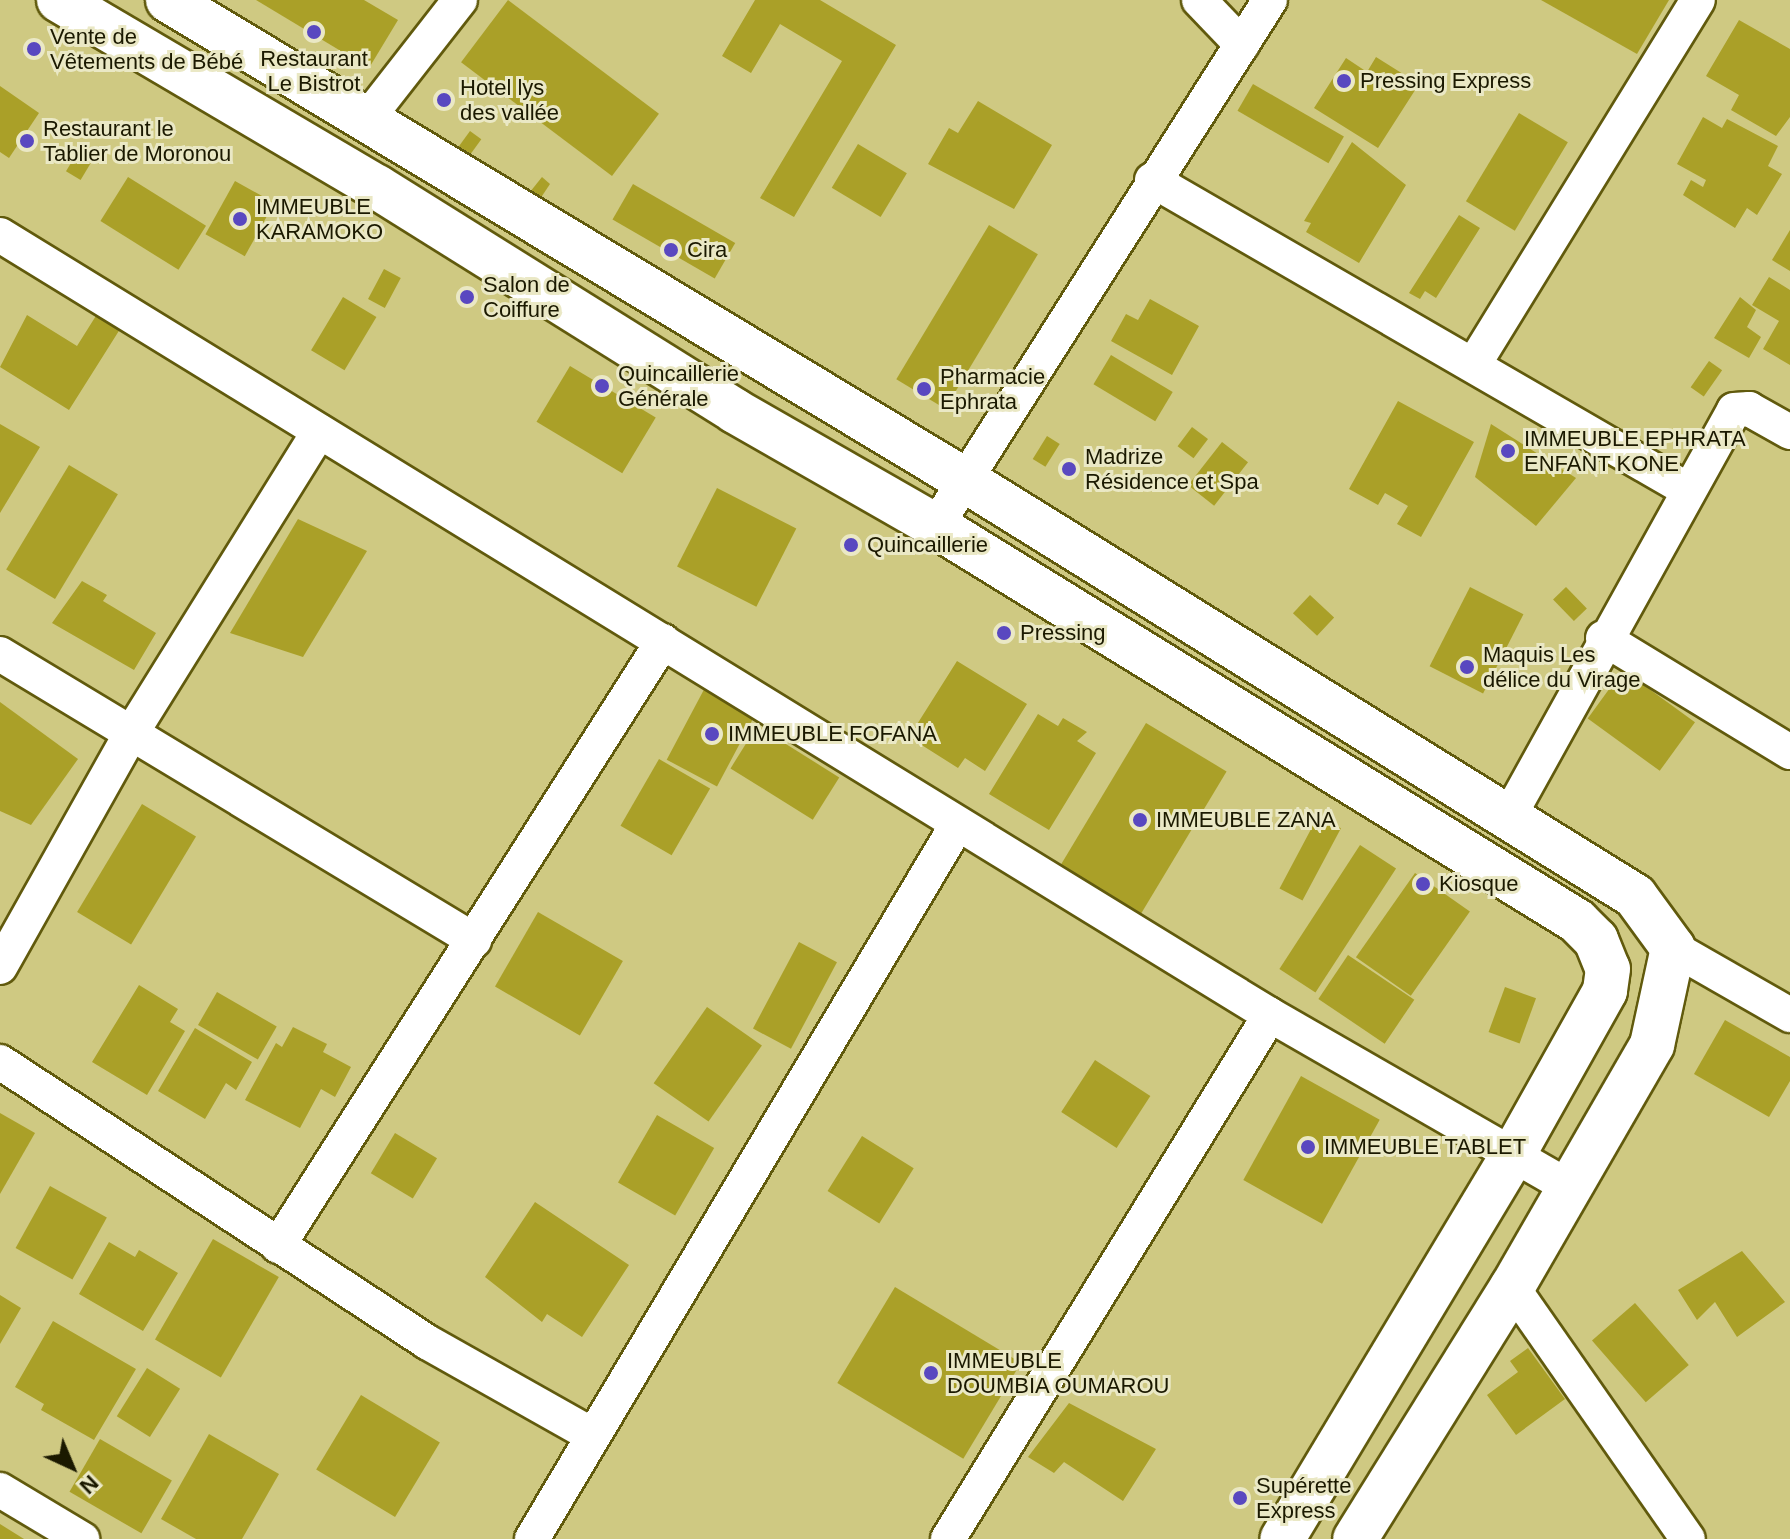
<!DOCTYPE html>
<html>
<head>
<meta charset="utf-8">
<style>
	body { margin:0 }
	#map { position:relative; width:1790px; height:1539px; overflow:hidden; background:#cfc982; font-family:Helvetica,sans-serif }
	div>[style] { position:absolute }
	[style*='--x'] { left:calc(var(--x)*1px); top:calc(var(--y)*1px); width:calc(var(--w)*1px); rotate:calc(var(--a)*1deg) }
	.building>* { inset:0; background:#aaa028; transform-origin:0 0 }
	.roads { filter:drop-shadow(2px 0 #615a0d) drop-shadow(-2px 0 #615a0d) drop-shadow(0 2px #615a0d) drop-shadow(0 -2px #615a0d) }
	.street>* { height:34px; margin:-17px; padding:0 17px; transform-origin:17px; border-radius:17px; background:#fff }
	.secondary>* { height:44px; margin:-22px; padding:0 22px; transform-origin:22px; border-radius:22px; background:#fff }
	.dots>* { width:22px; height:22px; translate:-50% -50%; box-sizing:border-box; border:4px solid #eae8c5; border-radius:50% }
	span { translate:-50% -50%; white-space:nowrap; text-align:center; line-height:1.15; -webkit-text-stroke:6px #eae8c5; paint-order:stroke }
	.poi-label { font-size:22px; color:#1b1900 }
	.left { translate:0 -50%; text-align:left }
	.north { position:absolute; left:32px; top:1427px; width:80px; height:80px; -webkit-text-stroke:6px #eae8c5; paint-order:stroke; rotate:136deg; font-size:22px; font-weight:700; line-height:32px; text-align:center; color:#1b1900 }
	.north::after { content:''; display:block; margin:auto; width:28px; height:36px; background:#1b1900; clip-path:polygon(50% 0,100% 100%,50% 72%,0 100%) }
</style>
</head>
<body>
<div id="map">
	<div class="building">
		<div style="clip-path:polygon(256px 0,364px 0,398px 20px,369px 68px)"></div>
		<div style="left:508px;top:0;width:189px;height:78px;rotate:37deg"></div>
		<div style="clip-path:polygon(755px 0,820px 0,896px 45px,794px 217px,760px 198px,842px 61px,780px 24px,751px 73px,722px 56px)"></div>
		<div style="clip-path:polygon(1541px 0,1669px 0,1637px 54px)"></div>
		<div style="clip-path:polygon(1739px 20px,1790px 49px,1790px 117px,1776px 136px,1731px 110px,1739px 95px,1706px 76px)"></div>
		<div style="clip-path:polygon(1376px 57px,1419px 84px,1378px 148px,1314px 108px,1346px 58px,1367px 72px)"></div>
		<div style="left:1253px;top:84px;width:105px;height:31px;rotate:30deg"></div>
		<div style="clip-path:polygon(0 86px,39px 113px,9px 158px,0 152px)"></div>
		<div style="clip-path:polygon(978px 101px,1052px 145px,1014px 209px,928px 164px,949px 128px,958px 133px)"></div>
		<div style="left:1519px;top:113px;width:57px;height:103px;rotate:31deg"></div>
		<div style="clip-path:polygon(1703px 117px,1722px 128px,1727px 119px,1778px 146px,1768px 166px,1782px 174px,1757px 215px,1747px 208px,1735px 228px,1683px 195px,1691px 180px,1703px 187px,1706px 180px,1677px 164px)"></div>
		<div style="left:470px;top:131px;width:14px;height:21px;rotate:36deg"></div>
		<div style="clip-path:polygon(1352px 142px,1406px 185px,1359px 263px,1306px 232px,1311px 223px,1304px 221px)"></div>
		<div style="left:83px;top:143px;width:17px;height:33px;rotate:31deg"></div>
		<div style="left:858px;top:144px;width:57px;height:51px;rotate:31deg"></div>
		<div style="left:128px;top:177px;width:92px;height:52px;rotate:32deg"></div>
		<div style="clip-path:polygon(542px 177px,550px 184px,540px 199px,530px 192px)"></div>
		<div style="left:235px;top:181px;width:45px;height:61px;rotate:29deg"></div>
		<div style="left:633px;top:184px;width:118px;height:41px;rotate:30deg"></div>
		<div style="clip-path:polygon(1459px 215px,1480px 228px,1436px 298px,1425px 291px,1420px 299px,1409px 293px)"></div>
		<div style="left:989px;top:225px;width:57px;height:180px;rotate:31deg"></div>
		<div style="clip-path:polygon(1790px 230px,1790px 271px,1772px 260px)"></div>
		<div style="left:384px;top:269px;width:19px;height:34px;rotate:28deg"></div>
		<div style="clip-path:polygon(1769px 277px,1790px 290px,1790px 365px,1763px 349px,1779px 321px,1752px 305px)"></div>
		<div style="left:343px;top:297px;width:39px;height:62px;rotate:31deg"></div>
		<div style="clip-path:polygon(1740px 297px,1756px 310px,1747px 327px,1761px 337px,1749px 358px,1714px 338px)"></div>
		<div style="clip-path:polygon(1150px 299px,1199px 326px,1172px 375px,1111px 341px,1126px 314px,1138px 320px)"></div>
		<div style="clip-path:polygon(99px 311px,122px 326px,69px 410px,0 367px,27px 315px,77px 346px)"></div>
		<div style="left:1111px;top:355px;width:72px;height:34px;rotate:31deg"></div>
		<div style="left:1709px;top:361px;width:16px;height:32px;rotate:35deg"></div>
		<div style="left:570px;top:366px;width:100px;height:65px;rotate:31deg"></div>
		<div style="clip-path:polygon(1398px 401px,1474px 442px,1421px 537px,1397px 524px,1408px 506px,1385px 493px,1378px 505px,1349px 489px)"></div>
		<div style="clip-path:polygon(0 424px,40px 447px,0 513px)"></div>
		<div style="clip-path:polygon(1491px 424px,1576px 478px,1536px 526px,1475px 477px)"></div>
		<div style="left:1192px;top:427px;width:20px;height:24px;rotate:37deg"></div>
		<div style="left:1047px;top:436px;width:15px;height:27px;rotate:32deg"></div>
		<div style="left:1222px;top:442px;width:33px;height:55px;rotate:38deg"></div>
		<div style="left:69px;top:465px;width:57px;height:122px;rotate:31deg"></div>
		<div style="left:717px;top:488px;width:89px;height:88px;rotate:27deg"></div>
		<div style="clip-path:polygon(298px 519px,367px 551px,303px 657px,230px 633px)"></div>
		<div style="clip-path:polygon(82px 581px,107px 595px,103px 601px,156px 633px,134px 670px,52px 623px)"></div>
		<div style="left:1470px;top:587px;width:60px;height:89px;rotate:27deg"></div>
		<div style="left:1566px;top:587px;width:30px;height:18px;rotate:46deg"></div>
		<div style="left:1310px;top:595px;width:33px;height:25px;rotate:43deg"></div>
		<div style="clip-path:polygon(957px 661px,1027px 704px,985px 771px,965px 758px,958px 768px,909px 737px)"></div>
		<div style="left:1623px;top:670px;width:89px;height:60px;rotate:36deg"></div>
		<div style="left:708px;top:682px;width:57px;height:88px;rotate:28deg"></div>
		<div style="clip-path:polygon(0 702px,78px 759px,31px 825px,0 811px)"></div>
		<div style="clip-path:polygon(1038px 714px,1058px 726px,1063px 718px,1087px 732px,1077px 741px,1096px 753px,1049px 830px,989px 794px)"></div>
		<div style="left:1146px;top:723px;width:94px;height:172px;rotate:31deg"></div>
		<div style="left:757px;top:726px;width:97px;height:50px;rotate:32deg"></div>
		<div style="left:659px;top:759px;width:59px;height:77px;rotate:30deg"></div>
		<div style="left:142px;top:804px;width:63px;height:126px;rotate:31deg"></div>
		<div style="left:1318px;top:816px;width:26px;height:82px;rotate:28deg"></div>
		<div style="left:1360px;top:845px;width:43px;height:148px;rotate:33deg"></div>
		<div style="left:1415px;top:873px;width:67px;height:103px;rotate:35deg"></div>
		<div style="left:538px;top:912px;width:98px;height:86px;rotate:30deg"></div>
		<div style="left:799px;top:942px;width:43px;height:98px;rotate:28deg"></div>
		<div style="left:1348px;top:955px;width:80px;height:53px;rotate:34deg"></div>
		<div style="clip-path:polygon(139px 985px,178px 1009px,170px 1022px,185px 1031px,147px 1095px,92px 1062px)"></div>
		<div style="left:1505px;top:987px;width:33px;height:48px;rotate:20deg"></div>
		<div style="left:217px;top:992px;width:69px;height:38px;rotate:30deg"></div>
		<div style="left:707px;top:1007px;width:67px;height:93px;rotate:35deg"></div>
		<div style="clip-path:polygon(1725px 1020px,1790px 1057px,1790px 1081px,1769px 1117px,1694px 1074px)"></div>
		<div style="clip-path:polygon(293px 1027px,327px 1044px,323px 1052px,351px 1067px,335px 1097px,321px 1089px,300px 1128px,245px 1100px,276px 1043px,282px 1047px)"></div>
		<div style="clip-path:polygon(195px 1028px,252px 1062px,236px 1090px,226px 1083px,205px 1119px,158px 1091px)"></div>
		<div style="left:1095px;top:1060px;width:66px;height:62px;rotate:33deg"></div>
		<div style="left:1301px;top:1076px;width:90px;height:119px;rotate:29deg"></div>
		<div style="clip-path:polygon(0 1113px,35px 1133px,0 1194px)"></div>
		<div style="left:657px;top:1115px;width:66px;height:78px;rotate:30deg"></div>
		<div style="left:395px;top:1133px;width:49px;height:47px;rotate:31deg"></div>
		<div style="left:862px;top:1136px;width:61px;height:65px;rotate:32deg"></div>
		<div style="left:50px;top:1186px;width:65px;height:71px;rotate:29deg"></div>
		<div style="clip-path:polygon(535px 1202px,629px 1265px,582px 1337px,547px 1314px,542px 1322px,485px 1277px)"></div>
		<div style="left:213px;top:1239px;width:76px;height:116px;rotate:30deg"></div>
		<div style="clip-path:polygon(109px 1242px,135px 1257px,139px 1250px,178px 1273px,143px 1331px,79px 1294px)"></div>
		<div style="clip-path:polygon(1742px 1251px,1785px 1302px,1737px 1337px,1715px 1302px,1697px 1320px,1678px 1290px)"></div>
		<div style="left:895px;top:1287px;width:147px;height:112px;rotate:31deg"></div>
		<div style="clip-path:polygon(0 1295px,21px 1308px,0 1344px)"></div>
		<div style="left:1635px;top:1303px;width:82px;height:57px;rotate:49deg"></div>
		<div style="clip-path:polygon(53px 1321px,136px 1369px,94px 1440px,41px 1410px,44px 1404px,15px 1387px)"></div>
		<div style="clip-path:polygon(1528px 1348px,1565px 1399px,1516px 1435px,1487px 1395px,1518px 1372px,1510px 1361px)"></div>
		<div style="left:147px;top:1368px;width:39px;height:57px;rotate:32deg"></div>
		<div style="left:361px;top:1395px;width:92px;height:87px;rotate:31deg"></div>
		<div style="clip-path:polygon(1069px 1403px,1156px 1449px,1123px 1501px,1064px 1462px,1054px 1473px,1028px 1457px)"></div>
		<div style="clip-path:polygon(209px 1434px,279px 1474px,242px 1539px,196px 1539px,161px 1519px)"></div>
		<div style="left:100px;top:1439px;width:83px;height:61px;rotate:30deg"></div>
		<div style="clip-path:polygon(0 1524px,24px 1539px,0 1539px)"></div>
	</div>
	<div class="roads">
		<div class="street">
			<div style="--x:1199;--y:0;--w:62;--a:46.3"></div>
			<div style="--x:367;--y:119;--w:151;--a:-52"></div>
			<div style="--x:1152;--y:180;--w:619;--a:30.04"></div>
			<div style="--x:0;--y:235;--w:1490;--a:31.56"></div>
			<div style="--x:1270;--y:1015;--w:341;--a:29.9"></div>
			<div style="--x:1474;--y:364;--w:427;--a:-58.4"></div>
			<div style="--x:936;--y:526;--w:623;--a:-57.59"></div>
			<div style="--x:1603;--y:638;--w:219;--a:31.4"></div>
			<div style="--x:0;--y:654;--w:554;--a:31.11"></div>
			<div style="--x:1508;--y:818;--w:466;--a:-61"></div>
			<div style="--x:1734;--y:410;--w:15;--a:-4"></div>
			<div style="--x:1749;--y:409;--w:47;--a:29.3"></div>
			<div style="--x:1673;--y:948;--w:135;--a:29.8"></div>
			<div style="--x:0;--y:967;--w:270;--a:-60.7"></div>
			<div style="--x:132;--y:732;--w:354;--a:-58.1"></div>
			<div style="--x:0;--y:1062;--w:511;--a:33.25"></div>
			<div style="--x:427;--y:1342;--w:189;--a:29.4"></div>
			<div style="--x:278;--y:1246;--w:717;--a:-57.53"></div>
			<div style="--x:1512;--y:1287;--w:307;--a:55.1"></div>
			<div style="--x:0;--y:1490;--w:96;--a:30.9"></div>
			<div style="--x:532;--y:1539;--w:831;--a:-59.24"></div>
			<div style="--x:948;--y:1539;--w:615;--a:-58.43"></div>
		</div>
		<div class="secondary">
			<div style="--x:59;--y:0;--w:369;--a:30.5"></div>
			<div style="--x:377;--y:187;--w:422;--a:32"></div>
			<div style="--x:735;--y:411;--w:232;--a:29.8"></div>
			<div style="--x:936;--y:526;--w:753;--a:31.64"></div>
			<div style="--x:1577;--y:921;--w:27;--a:45"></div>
			<div style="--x:1596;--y:940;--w:31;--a:68"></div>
			<div style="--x:1608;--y:969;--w:22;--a:98"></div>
			<div style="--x:1605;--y:991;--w:188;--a:119.3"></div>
			<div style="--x:1513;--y:1155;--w:448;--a:121"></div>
			<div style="--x:168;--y:0;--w:934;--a:31.07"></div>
			<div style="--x:968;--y:482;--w:785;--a:31.83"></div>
			<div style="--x:1635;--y:896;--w:64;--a:53.8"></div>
			<div style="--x:1673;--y:948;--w:99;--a:102.2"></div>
			<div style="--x:1652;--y:1045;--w:280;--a:120"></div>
			<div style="--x:1512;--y:1287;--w:297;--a:121.9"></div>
		</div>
	</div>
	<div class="dots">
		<div style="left:314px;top:32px;background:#5948c0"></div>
		<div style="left:34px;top:49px;background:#5948c0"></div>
		<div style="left:1344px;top:81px;background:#5948c0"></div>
		<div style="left:444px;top:100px;background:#5948c0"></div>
		<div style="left:27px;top:141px;background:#5948c0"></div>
		<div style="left:240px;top:219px;background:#5948c0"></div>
		<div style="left:671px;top:250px;background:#5948c0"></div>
		<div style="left:467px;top:297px;background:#5948c0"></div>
		<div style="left:602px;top:386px;background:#5948c0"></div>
		<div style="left:924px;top:389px;background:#5948c0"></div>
		<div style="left:1508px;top:451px;background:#5948c0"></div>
		<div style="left:1069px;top:469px;background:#5948c0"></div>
		<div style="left:851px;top:545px;background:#5948c0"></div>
		<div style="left:1004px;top:633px;background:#5948c0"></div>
		<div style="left:1467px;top:667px;background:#5948c0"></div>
		<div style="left:712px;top:734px;background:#5948c0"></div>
		<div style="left:1140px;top:820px;background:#5948c0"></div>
		<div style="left:1423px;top:884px;background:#5948c0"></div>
		<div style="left:1308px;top:1147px;background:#5948c0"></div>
		<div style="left:931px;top:1373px;background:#5948c0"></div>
		<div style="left:1240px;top:1498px;background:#5948c0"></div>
	</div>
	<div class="poi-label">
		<span class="left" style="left:50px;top:49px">Vente de<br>Vêtements de Bébé</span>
		<span style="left:314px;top:71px">Restaurant<br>Le Bistrot</span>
		<span class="left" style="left:1360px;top:81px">Pressing Express</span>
		<span class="left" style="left:460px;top:100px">Hotel lys<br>des vallée</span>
		<span class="left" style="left:43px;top:141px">Restaurant le<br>Tablier de Moronou</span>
		<span class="left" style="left:256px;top:219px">IMMEUBLE<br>KARAMOKO</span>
		<span class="left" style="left:687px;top:250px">Cira</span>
		<span class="left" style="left:483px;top:297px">Salon de<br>Coiffure</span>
		<span class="left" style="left:618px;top:386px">Quincaillerie<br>Générale</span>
		<span class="left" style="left:940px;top:389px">Pharmacie<br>Ephrata</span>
		<span class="left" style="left:1524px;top:451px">IMMEUBLE EPHRATA<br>ENFANT KONE</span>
		<span class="left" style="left:1085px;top:469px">Madrize<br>Résidence et Spa</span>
		<span class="left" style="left:867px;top:545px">Quincaillerie</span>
		<span class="left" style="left:1020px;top:633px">Pressing</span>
		<span class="left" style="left:1483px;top:667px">Maquis Les<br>délice du Virage</span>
		<span class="left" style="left:728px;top:734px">IMMEUBLE FOFANA</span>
		<span class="left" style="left:1156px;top:820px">IMMEUBLE ZANA</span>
		<span class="left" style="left:1439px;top:884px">Kiosque</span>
		<span class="left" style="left:1324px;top:1147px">IMMEUBLE TABLET</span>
		<span class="left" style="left:947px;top:1373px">IMMEUBLE<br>DOUMBIA OUMAROU</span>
		<span class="left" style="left:1256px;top:1498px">Supérette<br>Express</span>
	</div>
	<div class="north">N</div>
</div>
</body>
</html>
